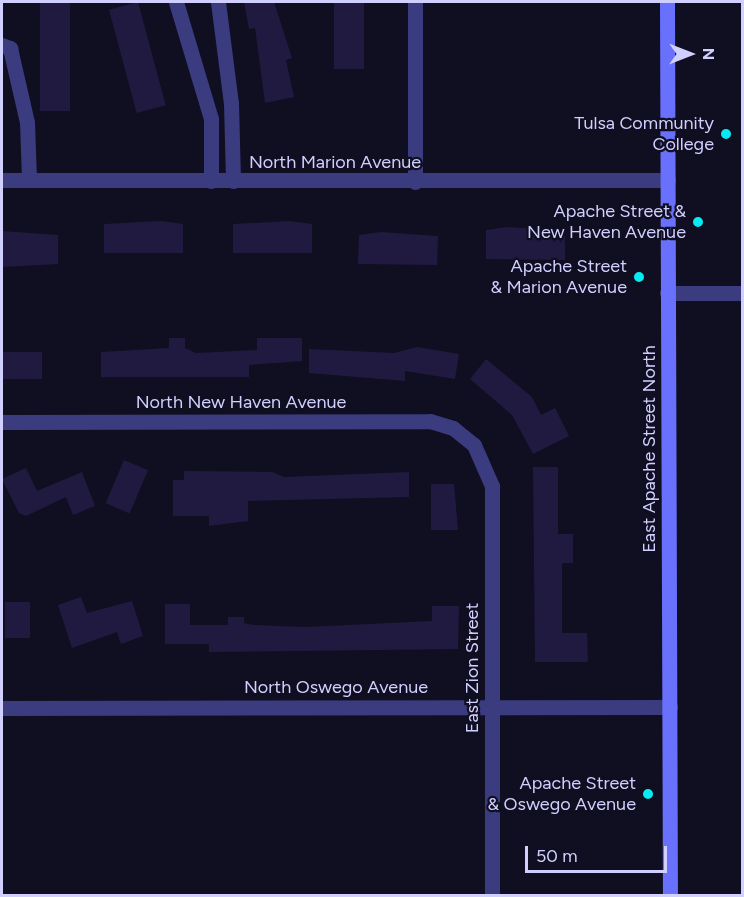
<!DOCTYPE html>
<html>
<head>
<meta charset="utf-8">
<style>
	body { margin:0 }
	#map { position:relative; width:744px; height:897px; overflow:hidden; background:#100e21; font-family:Figtree,sans-serif }
	div>[style] { position:absolute }
	[style*='--x'] { left:calc(var(--x)*1px); top:calc(var(--y)*1px); width:calc(var(--w)*1px); rotate:calc(var(--a)*1deg) }
	.building>* { inset:0; background:#201a41; transform-origin:0 0 }
	.minor>* { height:15px; margin:-7.5px; padding:0 7.5px; transform-origin:7.5px; border-radius:7.5px; background:#3a3c7f }
	.secondary>* { height:15px; margin:-7.5px; padding:0 7.5px; transform-origin:7.5px; border-radius:7.5px; background:#6970fb }
	.dots>* { width:16px; height:16px; translate:-50% -50%; box-sizing:border-box; border:3px solid #100e21; border-radius:50% }
	span { translate:-50% -50%; white-space:nowrap; text-align:center; line-height:1.15; -webkit-text-stroke:4.5px #100e21; paint-order:stroke }
	.poi-label { font-size:18px; color:#d1cffe }
	.right { translate:-100% -50%; text-align:right }
	.street-label { font-size:18px; color:#d1cffe }
	.frame { position:absolute; inset:0; border:3px solid #d1cffe; pointer-events:none }
	.north { position:absolute; left:660px; top:24px; width:60px; height:60px; -webkit-text-stroke:4px #100e21; paint-order:stroke; rotate:90deg; font-size:16px; font-weight:700; line-height:24px; text-align:center; color:#d1cffe }
	.north::after { content:''; display:block; margin:auto; width:21px; height:27px; background:#d1cffe; clip-path:polygon(50% 0,100% 100%,50% 72%,0 100%) }
	.scale { position:absolute; left:525px; top:846px; width:142px; height:27px; box-sizing:border-box; border:3px solid #d1cffe; border-top:0; padding-left:8px; font-size:18px; line-height:21px; white-space:nowrap; color:#d1cffe; -webkit-text-stroke:4px #100e21; paint-order:stroke }
</style>
</head>
<body>
<div id="map">
	<div class="building">
		<div style="left:40px;top:2px;width:30px;height:109px"></div>
		<div style="left:138px;top:2px;width:107px;height:30px;rotate:75deg"></div>
		<div style="clip-path:polygon(244px 2px,274px 2px,292px 58px,286px 60px,294px 97px,265px 103px,255px 28px,249px 29px)"></div>
		<div style="left:334px;top:2px;width:30px;height:67px"></div>
		<div style="clip-path:polygon(161px 221px,183px 224px,183px 253px,104px 253px,104px 224px)"></div>
		<div style="clip-path:polygon(289px 221px,312px 224px,312px 253px,233px 253px,233px 224px)"></div>
		<div style="clip-path:polygon(508px 227px,565px 231px,565px 260px,486px 259px,486px 230px)"></div>
		<div style="clip-path:polygon(2px 231px,58px 235px,58px 264px,2px 267px)"></div>
		<div style="clip-path:polygon(381px 232px,438px 236px,437px 265px,358px 264px,359px 235px)"></div>
		<div style="clip-path:polygon(169px 338px,185px 338px,185px 348px,196px 353px,257px 350px,257px 338px,302px 338px,302px 361px,249px 365px,249px 377px,101px 377px,101px 352px,169px 348px)"></div>
		<div style="clip-path:polygon(417px 347px,459px 354px,455px 379px,405px 371px,405px 381px,309px 373px,309px 349px,394px 353px)"></div>
		<div style="left:3px;top:352px;width:39px;height:27px"></div>
		<div style="clip-path:polygon(486px 359px,532px 397px,541px 415px,555px 408px,569px 436px,533px 454px,512px 415px,470px 379px)"></div>
		<div style="left:124px;top:460px;width:26px;height:47px;rotate:23deg"></div>
		<div style="clip-path:polygon(533px 467px,558px 467px,558px 534px,573px 534px,573px 563px,562px 563px,562px 633px,587px 633px,588px 662px,535px 662px)"></div>
		<div style="clip-path:polygon(26px 468px,37px 491px,82px 472px,95px 506px,73px 515px,66px 497px,26px 516px,19px 513px,2px 479px)"></div>
		<div style="clip-path:polygon(184px 471px,272px 472px,284px 477px,409px 472px,409px 497px,248px 501px,248px 521px,209px 526px,209px 516px,173px 516px,173px 480px,184px 480px)"></div>
		<div style="clip-path:polygon(431px 484px,454px 484px,458px 530px,431px 530px)"></div>
		<div style="clip-path:polygon(81px 597px,87px 613px,132px 601px,143px 636px,121px 644px,117px 632px,72px 648px,58px 605px)"></div>
		<div style="left:5px;top:602px;width:25px;height:36px"></div>
		<div style="clip-path:polygon(165px 604px,190px 604px,190px 625px,228px 625px,228px 617px,244px 617px,244px 623px,253px 625px,305px 627px,432px 621px,432px 606px,459px 606px,458px 649px,209px 652px,209px 644px,165px 644px)"></div>
	</div>
	<div class="minor">
		<div style="--x:176;--y:2;--w:122;--a:73.3"></div>
		<div style="--x:211;--y:119;--w:62;--a:90"></div>
		<div style="--x:218;--y:2;--w:102;--a:82.7"></div>
		<div style="--x:231;--y:103;--w:78;--a:88.5"></div>
		<div style="--x:415;--y:2;--w:180;--a:90"></div>
		<div style="--x:2;--y:45;--w:9;--a:21"></div>
		<div style="--x:10;--y:48;--w:76;--a:77.1"></div>
		<div style="--x:27;--y:122;--w:58;--a:88"></div>
		<div style="--x:2;--y:180;--w:666;--a:0"></div>
		<div style="--x:667;--y:293;--w:75;--a:0"></div>
		<div style="--x:2;--y:422;--w:428;--a:-0.1"></div>
		<div style="--x:430;--y:421;--w:24;--a:17"></div>
		<div style="--x:453;--y:428;--w:27;--a:39"></div>
		<div style="--x:474;--y:445;--w:45;--a:66.3"></div>
		<div style="--x:492;--y:486;--w:410;--a:90"></div>
		<div style="--x:2;--y:708;--w:668;--a:-0.09"></div>
	</div>
	<div class="secondary">
		<div style="--x:667;--y:2;--w:894;--a:89.81"></div>
	</div>
	<div class="dots">
		<div style="left:726px;top:134px;background:#07ebf2"></div>
		<div style="left:698px;top:222px;background:#07ebf2"></div>
		<div style="left:639px;top:277px;background:#07ebf2"></div>
		<div style="left:648px;top:794px;background:#07ebf2"></div>
	</div>
	<div class="poi-label">
		<span class="right" style="left:714px;top:134px">Tulsa Community<br>College</span>
		<span class="right" style="left:686px;top:222px">Apache Street &amp;<br>New Haven Avenue</span>
		<span class="right" style="left:627px;top:277px">Apache Street<br>&amp; Marion Avenue</span>
		<span class="right" style="left:636px;top:794px">Apache Street<br>&amp; Oswego Avenue</span>
	</div>
	<div class="street-label">
		<span style="left:335px;top:162px">North Marion Avenue</span>
		<span style="left:241px;top:402px">North New Haven Avenue</span>
		<span style="left:649px;top:449px;rotate:-90deg">East Apache Street North</span>
		<span style="left:472px;top:668px;rotate:-90deg">East Zion Street</span>
		<span style="left:336px;top:687px">North Oswego Avenue</span>
	</div>
	<div class="frame"></div>
	<div class="north">N</div>
	<div class="scale">50 m</div>
</div>
</body>
</html>
